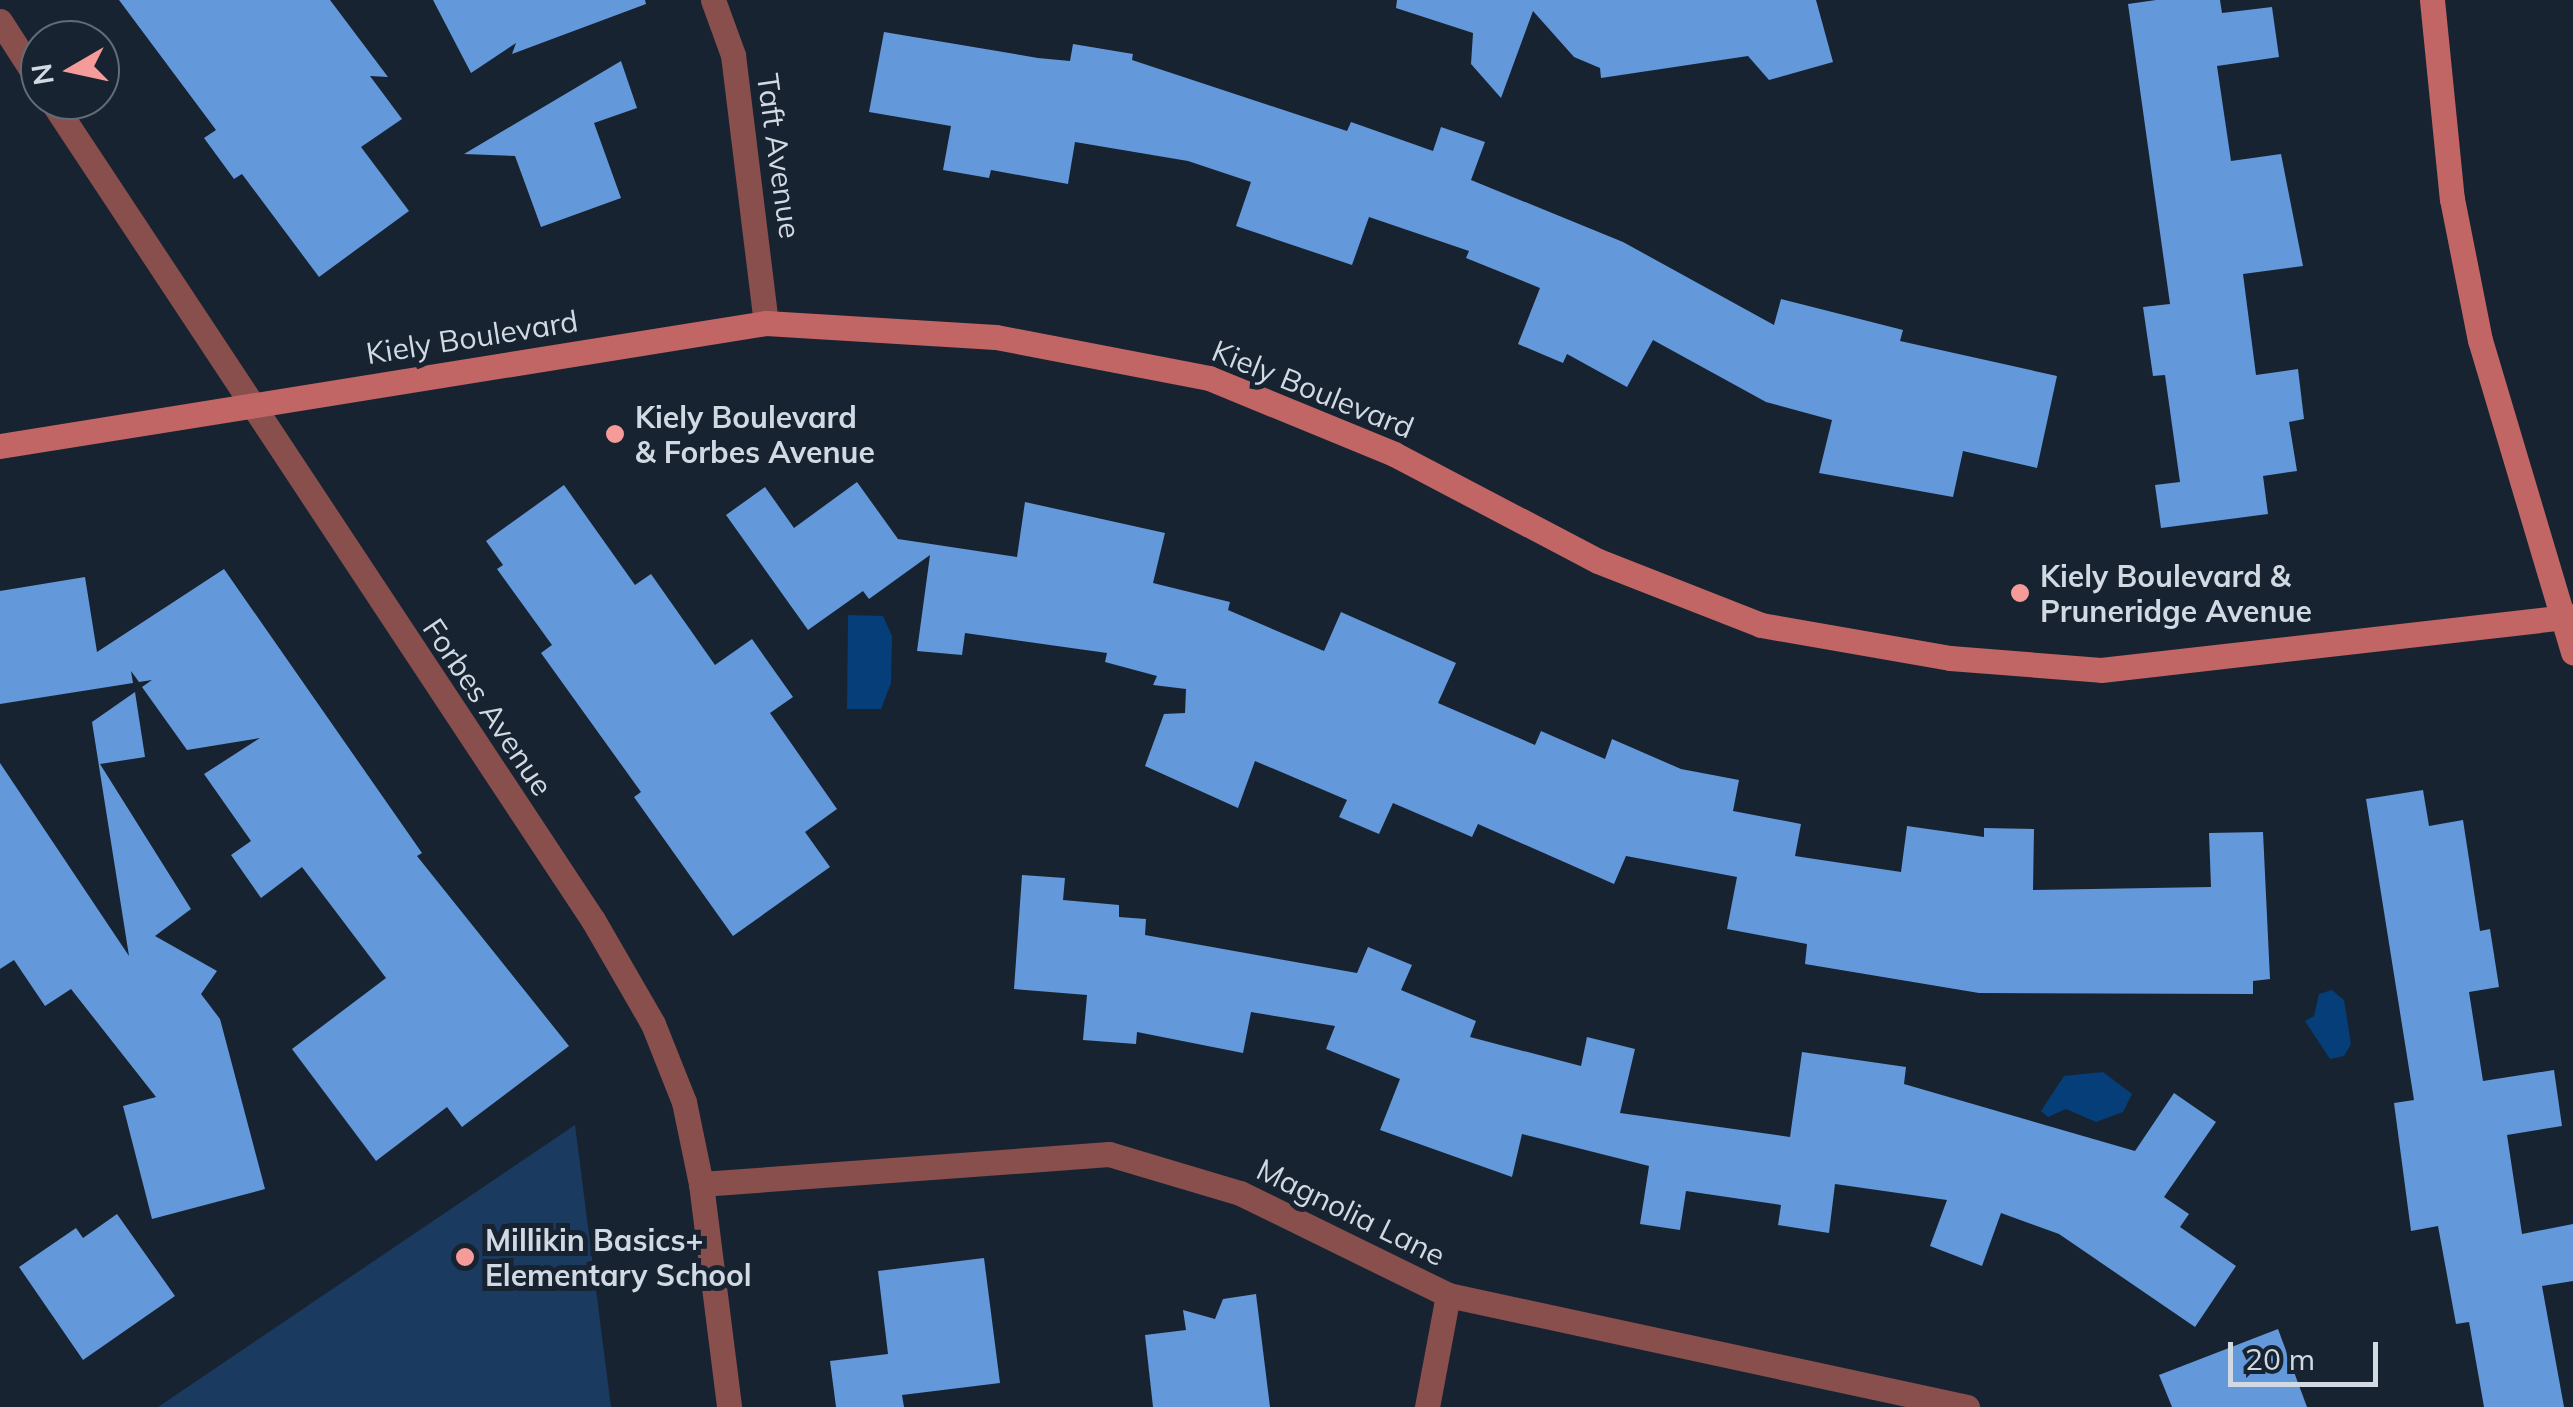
<!DOCTYPE html>
<html>
<head>
<meta charset="utf-8">
<style>
	body { margin:0 }
	#map { position:relative; width:2573px; height:1407px; overflow:hidden; background:#182331; font-family:Mulish,sans-serif }
	div>[style] { position:absolute }
	[style*='--x'] { left:calc(var(--x)*1px); top:calc(var(--y)*1px); width:calc(var(--w)*1px); rotate:calc(var(--a)*1deg) }
	.green>* { inset:0; background:#1a3a60 }
	.water>* { inset:0; background:#053e79 }
	.building>* { inset:0; background:#6398da }
	.minor>* { height:25px; margin:-12.5px; padding:0 12.5px; transform-origin:12.5px; border-radius:12.5px; background:#884f4d }
	.tertiary>* { height:25px; margin:-12.5px; padding:0 12.5px; transform-origin:12.5px; border-radius:12.5px; background:#884f4d }
	.secondary>* { height:25px; margin:-12.5px; padding:0 12.5px; transform-origin:12.5px; border-radius:12.5px; background:#c26665 }
	.dots>* { width:28px; height:28px; translate:-50% -50%; box-sizing:border-box; border:5px solid #182331; border-radius:50% }
	span { translate:-50% -50%; white-space:nowrap; text-align:center; line-height:1.15; -webkit-text-stroke:10px #182331; paint-order:stroke }
	.street-label { font-size:30px; color:#d1d9e3 }
	.poi-label { font-size:30px; color:#d1d9e3; font-weight:700 }
	.left { translate:0 -50%; text-align:left }
	.north { position:absolute; left:20px; top:20px; width:100px; height:100px; box-sizing:border-box; background:#182331; border:2px solid #626c78; border-radius:50%; rotate:261deg; font-size:28px; font-weight:700; line-height:40px; text-align:center; color:#d1d9e3 }
	.north::after { content:''; display:block; margin:auto; width:35px; height:45px; background:#f59b99; clip-path:polygon(50% 0,100% 100%,50% 72%,0 100%) }
	.scale { position:absolute; left:2228px; top:1342px; width:150px; height:45px; box-sizing:border-box; border:5px solid #d1d9e3; border-top:0; padding-left:12px; font-size:30px; line-height:35px; white-space:nowrap; color:#d1d9e3; -webkit-text-stroke:8px #182331; paint-order:stroke }
</style>
</head>
<body>
<div id="map">
	<div class="green">
		<div style="clip-path:polygon(575px 1125px,611px 1407px,158px 1407px)"></div>
	</div>
	<div class="water">
		<div style="clip-path:polygon(848px 615px,883px 616px,892px 636px,891px 683px,881px 709px,847px 709px)"></div>
		<div style="clip-path:polygon(2332px 990px,2344px 1000px,2351px 1044px,2344px 1056px,2330px 1059px,2305px 1021px,2314px 1016px,2319px 994px)"></div>
		<div style="clip-path:polygon(2103px 1072px,2132px 1094px,2123px 1112px,2096px 1122px,2066px 1109px,2048px 1117px,2041px 1111px,2064px 1076px)"></div>
	</div>
	<div class="building">
		<div style="clip-path:polygon(119px 0,330px 0,388px 77px,370px 76px,402px 119px,361px 147px,409px 211px,319px 277px,242px 174px,234px 179px,204px 138px,216px 130px)"></div>
		<div style="clip-path:polygon(433px 0,645px 0,646px 4px,512px 54px,516px 43px,471px 73px)"></div>
		<div style="clip-path:polygon(1397px 0,1816px 0,1833px 62px,1769px 80px,1748px 56px,1601px 78px,1600px 68px,1574px 57px,1533px 11px,1501px 98px,1471px 64px,1473px 33px,1396px 8px)"></div>
		<div style="clip-path:polygon(2156px 0,2220px 0,2222px 13px,2272px 7px,2279px 57px,2217px 66px,2231px 161px,2281px 154px,2303px 266px,2243px 274px,2256px 375px,2298px 369px,2304px 419px,2289px 422px,2297px 471px,2263px 476px,2268px 514px,2161px 528px,2155px 485px,2180px 482px,2165px 375px,2153px 376px,2143px 307px,2170px 304px,2128px 4px)"></div>
		<div style="clip-path:polygon(884px 32px,1038px 58px,1070px 61px,1073px 44px,1133px 54px,1132px 60px,1347px 131px,1351px 122px,1433px 151px,1441px 127px,1485px 142px,1471px 180px,1623px 242px,1774px 325px,1781px 299px,1903px 330px,1900px 341px,2057px 376px,2037px 468px,1963px 451px,1953px 497px,1819px 473px,1832px 420px,1766px 402px,1653px 340px,1627px 387px,1567px 354px,1563px 363px,1518px 344px,1540px 288px,1466px 258px,1469px 251px,1369px 217px,1352px 265px,1236px 226px,1251px 182px,1188px 161px,1075px 142px,1068px 184px,991px 170px,989px 178px,943px 170px,951px 126px,869px 112px)"></div>
		<div style="clip-path:polygon(621px 61px,637px 108px,594px 123px,621px 198px,541px 227px,515px 156px,464px 154px)"></div>
		<div style="clip-path:polygon(857px 482px,898px 539px,1017px 557px,1025px 502px,1165px 533px,1153px 583px,1230px 602px,1228px 610px,1324px 651px,1341px 612px,1456px 663px,1438px 703px,1535px 745px,1541px 731px,1605px 759px,1612px 739px,1681px 769px,1739px 780px,1733px 811px,1801px 824px,1795px 856px,1901px 872px,1907px 826px,1984px 837px,1984px 828px,2034px 829px,2033px 890px,2211px 887px,2209px 833px,2263px 832px,2270px 979px,2253px 981px,2253px 994px,1979px 993px,1805px 964px,1807px 944px,1727px 929px,1737px 877px,1626px 856px,1614px 884px,1478px 824px,1472px 837px,1393px 803px,1379px 834px,1339px 817px,1347px 800px,1255px 761px,1238px 808px,1145px 766px,1164px 714px,1185px 713px,1186px 689px,1153px 685px,1157px 676px,1105px 662px,1107px 653px,965px 633px,962px 655px,917px 651px,930px 555px,869px 599px,863px 591px,808px 630px,726px 515px,765px 487px,794px 528px)"></div>
		<div style="clip-path:polygon(564px 485px,635px 585px,651px 574px,715px 665px,752px 639px,793px 697px,770px 713px,837px 809px,805px 832px,830px 867px,733px 936px,634px 797px,641px 792px,541px 653px,552px 645px,497px 569px,503px 565px,486px 541px)"></div>
		<div style="clip-path:polygon(224px 569px,422px 853px,417px 856px,569px 1046px,462px 1127px,447px 1107px,376px 1161px,292px 1049px,386px 978px,302px 867px,261px 898px,231px 855px,251px 841px,204px 774px,260px 738px,187px 750px,142px 687px,152px 680px,139px 682px,131px 671px,133px 683px,0 704px,0 591px,85px 577px,97px 652px)"></div>
		<div style="clip-path:polygon(135px 692px,145px 757px,100px 764px,191px 909px,155px 936px,217px 971px,201px 994px,220px 1019px,265px 1189px,152px 1219px,123px 1106px,156px 1097px,71px 989px,45px 1006px,14px 960px,0 969px,0 763px,129px 956px,92px 722px)"></div>
		<div style="clip-path:polygon(2423px 790px,2429px 826px,2463px 820px,2480px 931px,2490px 929px,2499px 987px,2469px 992px,2483px 1081px,2554px 1070px,2562px 1126px,2507px 1135px,2522px 1234px,2573px 1224px,2573px 1281px,2542px 1286px,2564px 1407px,2484px 1407px,2469px 1322px,2456px 1324px,2438px 1226px,2411px 1231px,2394px 1103px,2414px 1100px,2366px 799px)"></div>
		<div style="clip-path:polygon(1022px 875px,1065px 878px,1063px 900px,1119px 905px,1119px 917px,1146px 919px,1145px 935px,1357px 973px,1368px 947px,1412px 965px,1401px 990px,1476px 1021px,1470px 1037px,1581px 1066px,1587px 1037px,1635px 1049px,1620px 1113px,1790px 1137px,1802px 1052px,1906px 1067px,1904px 1084px,2135px 1151px,2174px 1093px,2216px 1122px,2164px 1197px,2189px 1214px,2180px 1227px,2236px 1266px,2195px 1327px,2059px 1234px,2001px 1213px,1982px 1266px,1930px 1246px,1947px 1200px,1835px 1184px,1829px 1233px,1778px 1225px,1781px 1205px,1686px 1191px,1680px 1230px,1640px 1224px,1649px 1166px,1522px 1134px,1512px 1177px,1380px 1130px,1400px 1079px,1326px 1049px,1335px 1026px,1251px 1012px,1243px 1053px,1137px 1032px,1136px 1044px,1083px 1040px,1087px 995px,1014px 989px)"></div>
		<div style="clip-path:polygon(117px 1214px,175px 1296px,83px 1360px,19px 1267px,76px 1228px,83px 1238px)"></div>
		<div style="clip-path:polygon(984px 1258px,1000px 1383px,902px 1395px,904px 1407px,836px 1407px,830px 1361px,888px 1354px,878px 1271px)"></div>
		<div style="clip-path:polygon(1256px 1294px,1270px 1407px,1153px 1407px,1145px 1335px,1186px 1330px,1183px 1310px,1215px 1319px,1223px 1299px)"></div>
		<div style="clip-path:polygon(2278px 1329px,2307px 1407px,2172px 1407px,2159px 1375px)"></div>
	</div>
	<div class="minor">
		<div style="--x:713;--y:0;--w:59;--a:70"></div>
		<div style="--x:733;--y:55;--w:270;--a:83"></div>
		<div style="--x:701;--y:1184;--w:409;--a:-4.2"></div>
		<div style="--x:1109;--y:1154;--w:137;--a:16.6"></div>
		<div style="--x:1240;--y:1193;--w:232;--a:26.1"></div>
		<div style="--x:1448;--y:1295;--w:531;--a:12.18"></div>
		<div style="--x:1427;--y:1407;--w:114;--a:-79.4"></div>
	</div>
	<div class="tertiary">
		<div style="--x:0;--y:21;--w:74;--a:57.2"></div>
		<div style="--x:51;--y:100;--w:983;--a:56.54"></div>
		<div style="--x:593;--y:920;--w:120;--a:60"></div>
		<div style="--x:653;--y:1024;--w:84;--a:68.3"></div>
		<div style="--x:684;--y:1102;--w:84;--a:78.3"></div>
		<div style="--x:701;--y:1184;--w:225;--a:82.8"></div>
	</div>
	<div class="secondary">
		<div style="--x:2432;--y:0;--w:200;--a:84.3"></div>
		<div style="--x:2452;--y:199;--w:144;--a:78.8"></div>
		<div style="--x:2480;--y:340;--w:326;--a:73.4"></div>
		<div style="--x:0;--y:446;--w:776;--a:-9.12"></div>
		<div style="--x:766;--y:323;--w:230;--a:3.5"></div>
		<div style="--x:996;--y:337;--w:217;--a:10.9"></div>
		<div style="--x:1209;--y:378;--w:200;--a:22.3"></div>
		<div style="--x:1394;--y:454;--w:230;--a:27.7"></div>
		<div style="--x:1598;--y:561;--w:175;--a:21.4"></div>
		<div style="--x:1761;--y:625;--w:192;--a:9.9"></div>
		<div style="--x:1950;--y:658;--w:151;--a:4.5"></div>
		<div style="--x:2101;--y:670;--w:475;--a:-6.5"></div>
	</div>
	<div class="dots">
		<div style="left:615px;top:434px;background:#f59b99"></div>
		<div style="left:2020px;top:593px;background:#f59b99"></div>
		<div style="left:465px;top:1257px;background:#f59b99"></div>
	</div>
	<div class="street-label">
		<span style="left:779px;top:156px;rotate:82deg">Taft Avenue</span>
		<span style="left:472px;top:337px;rotate:-9deg">Kiely Boulevard</span>
		<span style="left:1313px;top:389px;rotate:22deg">Kiely Boulevard</span>
		<span style="left:488px;top:707px;rotate:56deg">Forbes Avenue</span>
		<span style="left:1351px;top:1212px;rotate:26deg">Magnolia Lane</span>
	</div>
	<div class="poi-label">
		<span class="left" style="left:635px;top:434px">Kiely Boulevard<br>&amp; Forbes Avenue</span>
		<span class="left" style="left:2040px;top:593px">Kiely Boulevard &amp;<br>Pruneridge Avenue</span>
		<span class="left" style="left:485px;top:1257px">Millikin Basics+<br>Elementary School</span>
	</div>
	<div class="north">N</div>
	<div class="scale">20 m</div>
</div>
</body>
</html>
